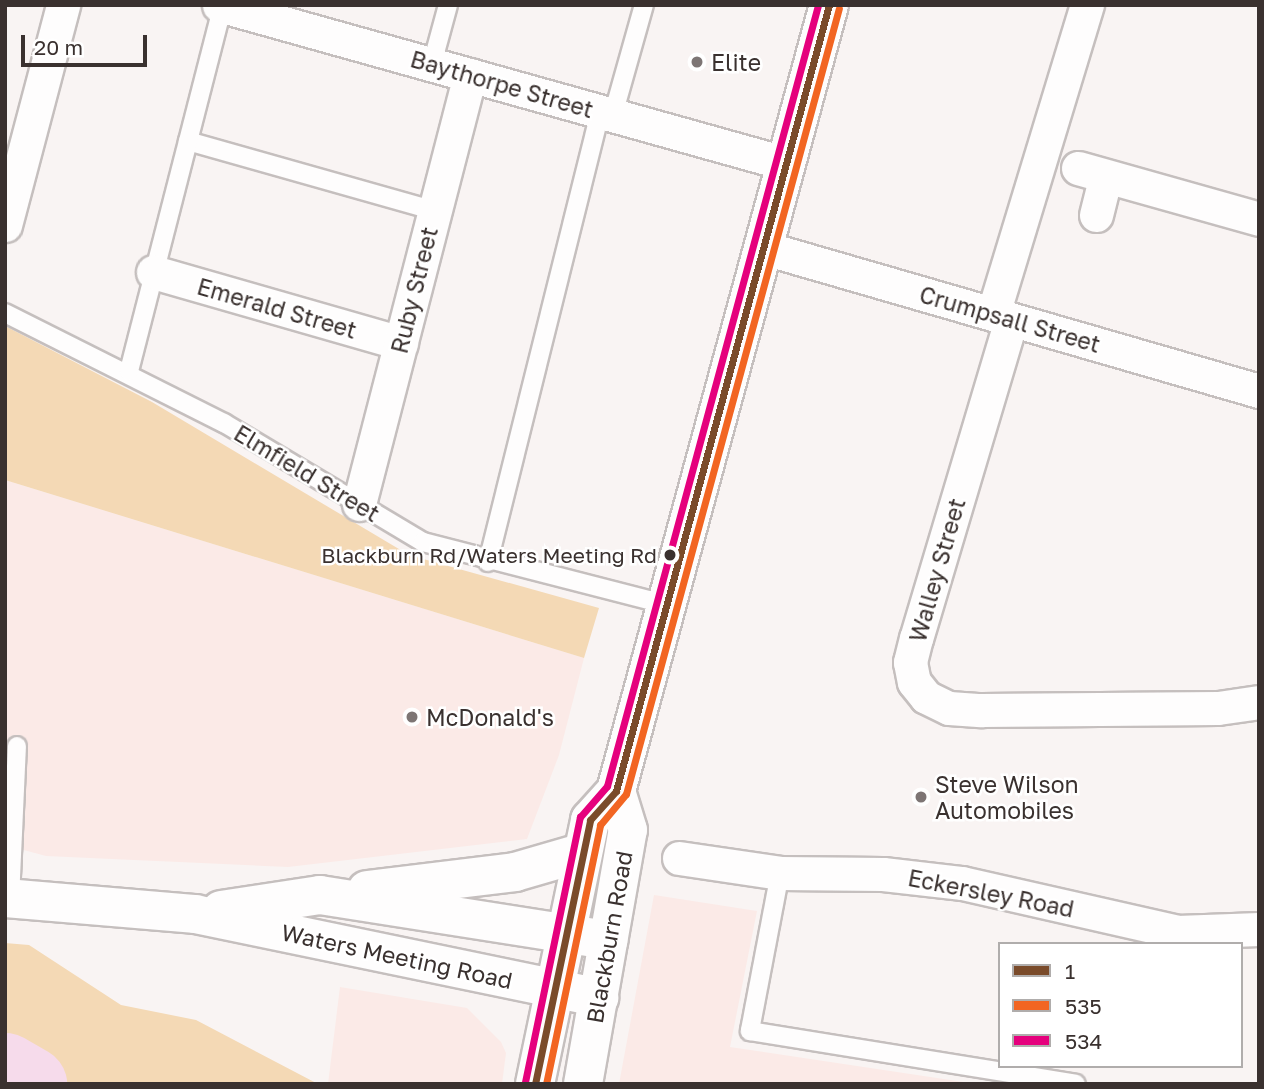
<!DOCTYPE html>
<html>
<head>
<meta charset="utf-8">
<style>
	body { margin:0 }
	#map { position:relative; width:1264px; height:1089px; overflow:hidden; background:#f9f4f3; font-family:"Golos Text",sans-serif }
	div>[style] { position:absolute }
	[style*='--x'] { left:calc(var(--x)*1px); top:calc(var(--y)*1px); width:calc(var(--w)*1px); rotate:calc(var(--a)*1deg) }
	.built>* { inset:0; background:#fbeae7 }
	.green>* { inset:0; background:#f4d9b5 }
	.river>* { height:75px; margin:-37.5px; padding:0 37.5px; transform-origin:37.5px; border-radius:37.5px; background:#f6dbeb }
	.roads { filter:drop-shadow(2px 0 #c5bfbe) drop-shadow(-2px 0 #c5bfbe) drop-shadow(0 2px #c5bfbe) drop-shadow(0 -2px #c5bfbe) }
	.service>* { height:18px; margin:-9px; padding:0 9px; transform-origin:9px; border-radius:9px; background:#fefdfd }
	.minor>* { height:33px; margin:-16.5px; padding:0 16.5px; transform-origin:16.5px; border-radius:16.5px; background:#fefdfd }
	.tertiary>* { height:38px; margin:-19px; padding:0 19px; transform-origin:19px; border-radius:19px; background:#fefdfd }
	.trunk>* { height:38px; margin:-19px; padding:0 19px; transform-origin:19px; border-radius:19px; background:#fefdfd }
	.bus-1>* { height:7px; margin:-3.5px; padding:0 3.5px; transform-origin:3.5px; border-radius:3.5px; background:#7a4b2a }
	.bus-2>* { height:7px; margin:-3.5px; padding:0 3.5px; transform-origin:3.5px; border-radius:3.5px; background:#f26522 }
	.bus-3>* { height:7px; margin:-3.5px; padding:0 3.5px; transform-origin:3.5px; border-radius:3.5px; background:#e5007d }
	.dots>* { width:19px; height:19px; translate:-50% -50%; box-sizing:border-box; border:4px solid #fff; border-radius:50% }
	span { translate:-50% -50%; white-space:nowrap; text-align:center; line-height:1.15; -webkit-text-stroke:5px #fff; paint-order:stroke }
	.bus-label { font-size:21px; color:#3a312f }
	.right { translate:-100% -50%; text-align:right }
	.poi-label { font-size:23px; color:#3a312f }
	.left { translate:0 -50%; text-align:left }
	.street-label { font-size:23px; color:#3a312f }
	.frame { position:absolute; inset:0; border:7px solid #3a312f; pointer-events:none }
	.legend { position:absolute; left:998px; top:942px; width:245px; height:126px; box-sizing:border-box; background:#fff; border:2px solid #b0adac; margin:0; padding:9px 12px; list-style:none; font-size:21px; color:#3a312f }
	.legend li { display:flex; align-items:center; gap:14px; height:35px }
	.legend b { width:35px; border:2px solid #b0adac }
	.scale { position:absolute; left:21px; top:35px; width:126px; height:32px; box-sizing:border-box; border:4px solid #3a312f; border-top:0; padding-left:9px; font-size:21px; line-height:24px; white-space:nowrap; color:#3a312f; -webkit-text-stroke:5px #fff; paint-order:stroke }
</style>
</head>
<body>
<div id="map">
	<div class="built">
		<div style="clip-path:polygon(5px 480px,584px 658px,559px 755px,527px 839px,288px 867px,46px 856px,5px 845px)"></div>
		<div style="clip-path:polygon(654px 895px,757px 911px,730px 1047px,977px 1084px,619px 1084px)"></div>
		<div style="clip-path:polygon(340px 987px,467px 1008px,501px 1042px,506px 1053px,502px 1084px,328px 1084px)"></div>
	</div>
	<div class="green">
		<div style="clip-path:polygon(5px 326px,152px 402px,409px 555px,599px 608px,584px 658px,5px 480px)"></div>
		<div style="clip-path:polygon(5px 943px,29px 945px,121px 1005px,196px 1020px,318px 1084px,5px 1084px)"></div>
	</div>
	<div class="river">
		<div style="--x:5;--y:1070;--w:28;--a:30"></div>
	</div>
	<div class="roads">
		<div class="service">
			<div style="--x:432;--y:64;--w:61;--a:-74.8"></div>
			<div style="--x:613;--y:115;--w:114;--a:-74.3"></div>
			<div style="--x:188;--y:141;--w:257;--a:15.8"></div>
			<div style="--x:5;--y:313;--w:245;--a:26.7"></div>
			<div style="--x:224;--y:423;--w:232;--a:30.9"></div>
			<div style="--x:423;--y:542;--w:249;--a:14.4"></div>
			<div style="--x:129;--y:371;--w:377;--a:-75.6"></div>
			<div style="--x:488;--y:562;--w:464;--a:-76"></div>
			<div style="--x:780;--y:873;--w:161;--a:100.8"></div>
			<div style="--x:750;--y:1031;--w:330;--a:9.2"></div>
			<div style="--x:10;--y:899;--w:153;--a:-87.4"></div>
		</div>
		<div class="minor">
			<div style="--x:219;--y:5;--w:587;--a:15.62"></div>
			<div style="--x:1078;--y:168;--w:188;--a:15.7"></div>
			<div style="--x:1096;--y:215;--w:38;--a:-76"></div>
			<div style="--x:5;--y:225;--w:228;--a:-75.2"></div>
			<div style="--x:761;--y:247;--w:518;--a:16.13"></div>
			<div style="--x:153;--y:272;--w:258;--a:16"></div>
			<div style="--x:993;--y:314;--w:323;--a:-73.1"></div>
			<div style="--x:1011;--y:320;--w:332;--a:106.6"></div>
			<div style="--x:916;--y:638;--w:25;--a:104"></div>
			<div style="--x:910;--y:662;--w:20;--a:79"></div>
			<div style="--x:914;--y:682;--w:19;--a:51"></div>
			<div style="--x:926;--y:697;--w:25;--a:26"></div>
			<div style="--x:949;--y:708;--w:32;--a:4"></div>
			<div style="--x:981;--y:710;--w:237;--a:-0.5"></div>
			<div style="--x:1218;--y:708;--w:41;--a:-8.3"></div>
			<div style="--x:359;--y:504;--w:443;--a:-75.5"></div>
			<div style="--x:679;--y:858;--w:102;--a:8.4"></div>
			<div style="--x:780;--y:873;--w:103;--a:0.6"></div>
			<div style="--x:883;--y:874;--w:80;--a:6.5"></div>
			<div style="--x:962;--y:883;--w:221;--a:12.8"></div>
			<div style="--x:1177;--y:932;--w:82;--a:-2.1"></div>
		</div>
		<div class="tertiary">
			<div style="--x:367;--y:890;--w:149;--a:-6.9"></div>
			<div style="--x:515;--y:872;--w:69;--a:-16.1"></div>
			<div style="--x:5;--y:898;--w:191;--a:4.8"></div>
			<div style="--x:195;--y:914;--w:413;--a:11.7"></div>
			<div style="--x:221;--y:910;--w:100;--a:-8.6"></div>
			<div style="--x:320;--y:895;--w:292;--a:8.9"></div>
		</div>
		<div class="trunk">
			<div style="--x:535;--y:1084;--w:270;--a:-78.2"></div>
			<div style="--x:590;--y:820;--w:39;--a:-48"></div>
			<div style="--x:616;--y:791;--w:814;--a:-74.84"></div>
			<div style="--x:583;--y:1084;--w:258;--a:-80"></div>
			<div style="--x:628;--y:830;--w:41;--a:-107.1"></div>
		</div>
	</div>
	<div class="bus-1">
		<div style="--x:535;--y:1084;--w:270;--a:-78.2"></div>
		<div style="--x:590;--y:820;--w:39;--a:-48"></div>
		<div style="--x:616;--y:791;--w:814;--a:-74.84"></div>
	</div>
	<div class="bus-2">
		<div style="--x:546;--y:1084;--w:265;--a:-78.2"></div>
		<div style="--x:600;--y:825;--w:40;--a:-50"></div>
		<div style="--x:626;--y:794;--w:814;--a:-74.84"></div>
	</div>
	<div class="bus-3">
		<div style="--x:525;--y:1082;--w:271;--a:-78.3"></div>
		<div style="--x:580;--y:817;--w:41;--a:-48.9"></div>
		<div style="--x:607;--y:786;--w:809;--a:-74.88"></div>
	</div>
	<div class="dots">
		<div style="left:697px;top:62px;background:#7d7574"></div>
		<div style="left:670px;top:555px;background:#3a312f"></div>
		<div style="left:412px;top:717px;background:#7d7574"></div>
		<div style="left:921px;top:797px;background:#7d7574"></div>
	</div>
	<div class="bus-label">
		<span class="right" style="left:657px;top:555px">Blackburn Rd/Waters Meeting Rd</span>
	</div>
	<div class="poi-label">
		<span class="left" style="left:711px;top:62px">Elite</span>
		<span class="left" style="left:426px;top:717px">McDonald's</span>
		<span class="left" style="left:935px;top:797px">Steve Wilson<br>Automobiles</span>
	</div>
	<div class="street-label">
		<span style="left:502px;top:84px;rotate:16deg">Baythorpe Street</span>
		<span style="left:414px;top:290px;rotate:-76deg">Ruby Street</span>
		<span style="left:277px;top:308px;rotate:16deg">Emerald Street</span>
		<span style="left:1010px;top:319px;rotate:16deg">Crumpsall Street</span>
		<span style="left:307px;top:473px;rotate:31deg">Elmfield Street</span>
		<span style="left:937px;top:570px;rotate:-74deg">Walley Street</span>
		<span style="left:991px;top:893px;rotate:11deg">Eckersley Road</span>
		<span style="left:609px;top:937px;rotate:-80deg">Blackburn Road</span>
		<span style="left:397px;top:956px;rotate:12deg">Waters Meeting Road</span>
	</div>
	<div class="frame"></div>
	<ul class="legend">
	<li><b style="height:9px;background:#7a4b2a"></b>1</li>
	<li><b style="height:9px;background:#f26522"></b>535</li>
	<li><b style="height:9px;background:#e5007d"></b>534</li>
	</ul>
	<div class="scale">20 m</div>
</div>
</body>
</html>
